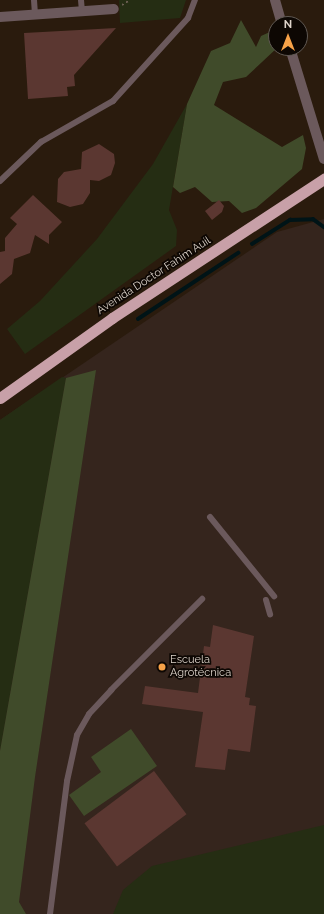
<!DOCTYPE html>
<html>
<head>
<meta charset="utf-8">
<style>
	body { margin:0 }
	#map { position:relative; width:324px; height:914px; overflow:hidden; background:#2a1b0d; font-family:Raleway,sans-serif }
	div>[style] { position:absolute }
	[style*='--x'] { left:calc(var(--x)*1px); top:calc(var(--y)*1px); width:calc(var(--w)*1px); rotate:calc(var(--a)*1deg) }
	.education>* { inset:0; background:#35251d }
	.green>* { inset:0; background:#252d13 }
	.forest>* { inset:0; background:#404b2a }
	.stream>* { height:3.5px; margin:-1.75px; padding:0 1.75px; transform-origin:1.75px; border-radius:1.75px; background:#001417 }
	.building>* { inset:0; background:#5b3731; transform-origin:0 0 }
	.path>* { height:2px; margin-top:-1px; transform-origin:0; background:repeating-linear-gradient(90deg,#6c5f53 0 2px,transparent 0 5px) }
	.service>* { height:6px; margin:-3px; padding:0 3px; transform-origin:3px; border-radius:3px; background:#6b595c }
	.minor>* { height:10px; margin:-5px; padding:0 5px; transform-origin:5px; border-radius:5px; background:#6b595c }
	.trunk>* { height:11px; margin:-5.5px; padding:0 5.5px; transform-origin:5.5px; border-radius:5.5px; background:#c8a0a8 }
	.dots>* { width:11px; height:11px; translate:-50% -50%; box-sizing:border-box; border:2px solid #0d0703; border-radius:50% }
	span { translate:-50% -50%; white-space:nowrap; text-align:center; line-height:1.15; -webkit-text-stroke:3.5px #0d0703; paint-order:stroke }
	.street-label { font-size:11px; color:#ddd3ca }
	.poi-label { font-size:11px; color:#ddd3ca }
	.left { translate:0 -50%; text-align:left }
	.north { position:absolute; left:268px; top:16px; width:40px; height:40px; box-sizing:border-box; background:#0d0703; border:1px solid #605953; border-radius:50%; rotate:0deg; font-size:11px; font-weight:700; line-height:16px; text-align:center; color:#ddd3ca }
	.north::after { content:''; display:block; margin:auto; width:14px; height:18px; background:#f7a248; clip-path:polygon(50% 0,100% 100%,50% 72%,0 100%) }
</style>
</head>
<body>
<div id="map">
	<div class="education">
		<div style="clip-path:polygon(324px 219px,324px 914px,0 914px,0 420px,277px 232px)"></div>
	</div>
	<div class="green">
		<div style="clip-path:polygon(119px 0,186px 0,180px 18px,120px 23px)"></div>
		<div style="clip-path:polygon(187px 104px,169px 210px,177px 230px,176px 246px,25px 354px,7px 329px,40px 301px,97px 239px,153px 164px)"></div>
		<div style="clip-path:polygon(62px 377px,66px 378px,0 751px,0 420px)"></div>
		<div style="clip-path:polygon(324px 825px,324px 914px,113px 914px,123px 890px,152px 866px)"></div>
	</div>
	<div class="forest">
		<div style="clip-path:polygon(241px 20px,256px 47px,261px 36px,272px 31px,277px 48px,246px 77px,223px 82px,214px 105px,282px 147px,303px 135px,306px 148px,302px 169px,256px 208px,242px 213px,229px 201px,212px 202px,195px 187px,180px 193px,173px 187px,187px 104px,211px 51px,230px 43px)"></div>
		<div style="clip-path:polygon(96px 370px,35px 777px,19px 902px,26px 914px,0 914px,0 751px,66px 378px)"></div>
		<div style="clip-path:polygon(131px 729px,157px 766px,84px 816px,69px 795px,101px 772px,91px 757px)"></div>
	</div>
	<div class="stream">
		<div style="--x:252;--y:244;--w:45;--a:-32.3"></div>
		<div style="--x:290;--y:220;--w:23;--a:-2"></div>
		<div style="--x:313;--y:219;--w:14;--a:36"></div>
		<div style="--x:138;--y:319;--w:120;--a:-33.4"></div>
	</div>
	<div class="building">
		<div style="clip-path:polygon(116px 28px,74px 75px,75px 86px,67px 87px,68px 96px,28px 99px,24px 33px)"></div>
		<div style="clip-path:polygon(99px 144px,114px 154px,115px 163px,111px 175px,99px 181px,90px 180px,90px 193px,83px 204px,70px 207px,57px 202px,58px 179px,64px 172px,81px 169px,82px 152px)"></div>
		<div style="clip-path:polygon(33px 195px,62px 222px,49px 235px,49px 244px,35px 235px,30px 253px,14px 259px,12px 274px,0 284px,0 252px,5px 251px,5px 238px,17px 224px,10px 218px)"></div>
		<div style="clip-path:polygon(219px 200px,224px 206px,222px 212px,212px 220px,205px 211px)"></div>
		<div style="clip-path:polygon(213px 625px,254px 636px,245px 697px,250px 698px,249px 705px,256px 706px,250px 752px,228px 749px,225px 770px,195px 767px,203px 712px,142px 704px,145px 686px,198px 693px,204px 646px,210px 647px)"></div>
		<div style="left:154px;top:771px;width:54px;height:87px;rotate:53deg"></div>
	</div>
	<div class="path">
		<div style="--x:122;--y:5;--w:9;--a:-32"></div>
	</div>
	<div class="service">
		<div style="--x:34;--y:0;--w:15;--a:86"></div>
		<div style="--x:81;--y:0;--w:12;--a:85"></div>
		<div style="--x:0;--y:181;--w:57;--a:-43.6"></div>
		<div style="--x:41;--y:142;--w:83;--a:-29.7"></div>
		<div style="--x:113;--y:101;--w:112;--a:-47.9"></div>
		<div style="--x:188;--y:18;--w:19;--a:-69"></div>
		<div style="--x:210;--y:517;--w:102;--a:51"></div>
		<div style="--x:266;--y:600;--w:15;--a:74"></div>
		<div style="--x:50;--y:914;--w:134;--a:-82.7"></div>
		<div style="--x:67;--y:781;--w:47;--a:-77.7"></div>
		<div style="--x:77;--y:735;--w:24;--a:-60"></div>
		<div style="--x:89;--y:714;--w:33;--a:-47"></div>
		<div style="--x:111;--y:690;--w:129;--a:-45"></div>
	</div>
	<div class="minor">
		<div style="--x:275;--y:0;--w:25;--a:74"></div>
		<div style="--x:0;--y:17;--w:114;--a:-4"></div>
		<div style="--x:290;--y:48;--w:116;--a:73"></div>
	</div>
	<div class="trunk">
		<div style="--x:0;--y:398;--w:138;--a:-35.5"></div>
		<div style="--x:112;--y:318;--w:254;--a:-33.3"></div>
	</div>
	<div class="dots">
		<div style="left:162px;top:667px;background:#f7a248"></div>
	</div>
	<div class="street-label">
		<span style="left:154px;top:276px;rotate:-33deg">Avenida Doctor Fahim Auil</span>
	</div>
	<div class="poi-label">
		<span class="left" style="left:170px;top:667px">Escuela<br>Agrotécnica</span>
	</div>
	<div class="north">N</div>
</div>
</body>
</html>
